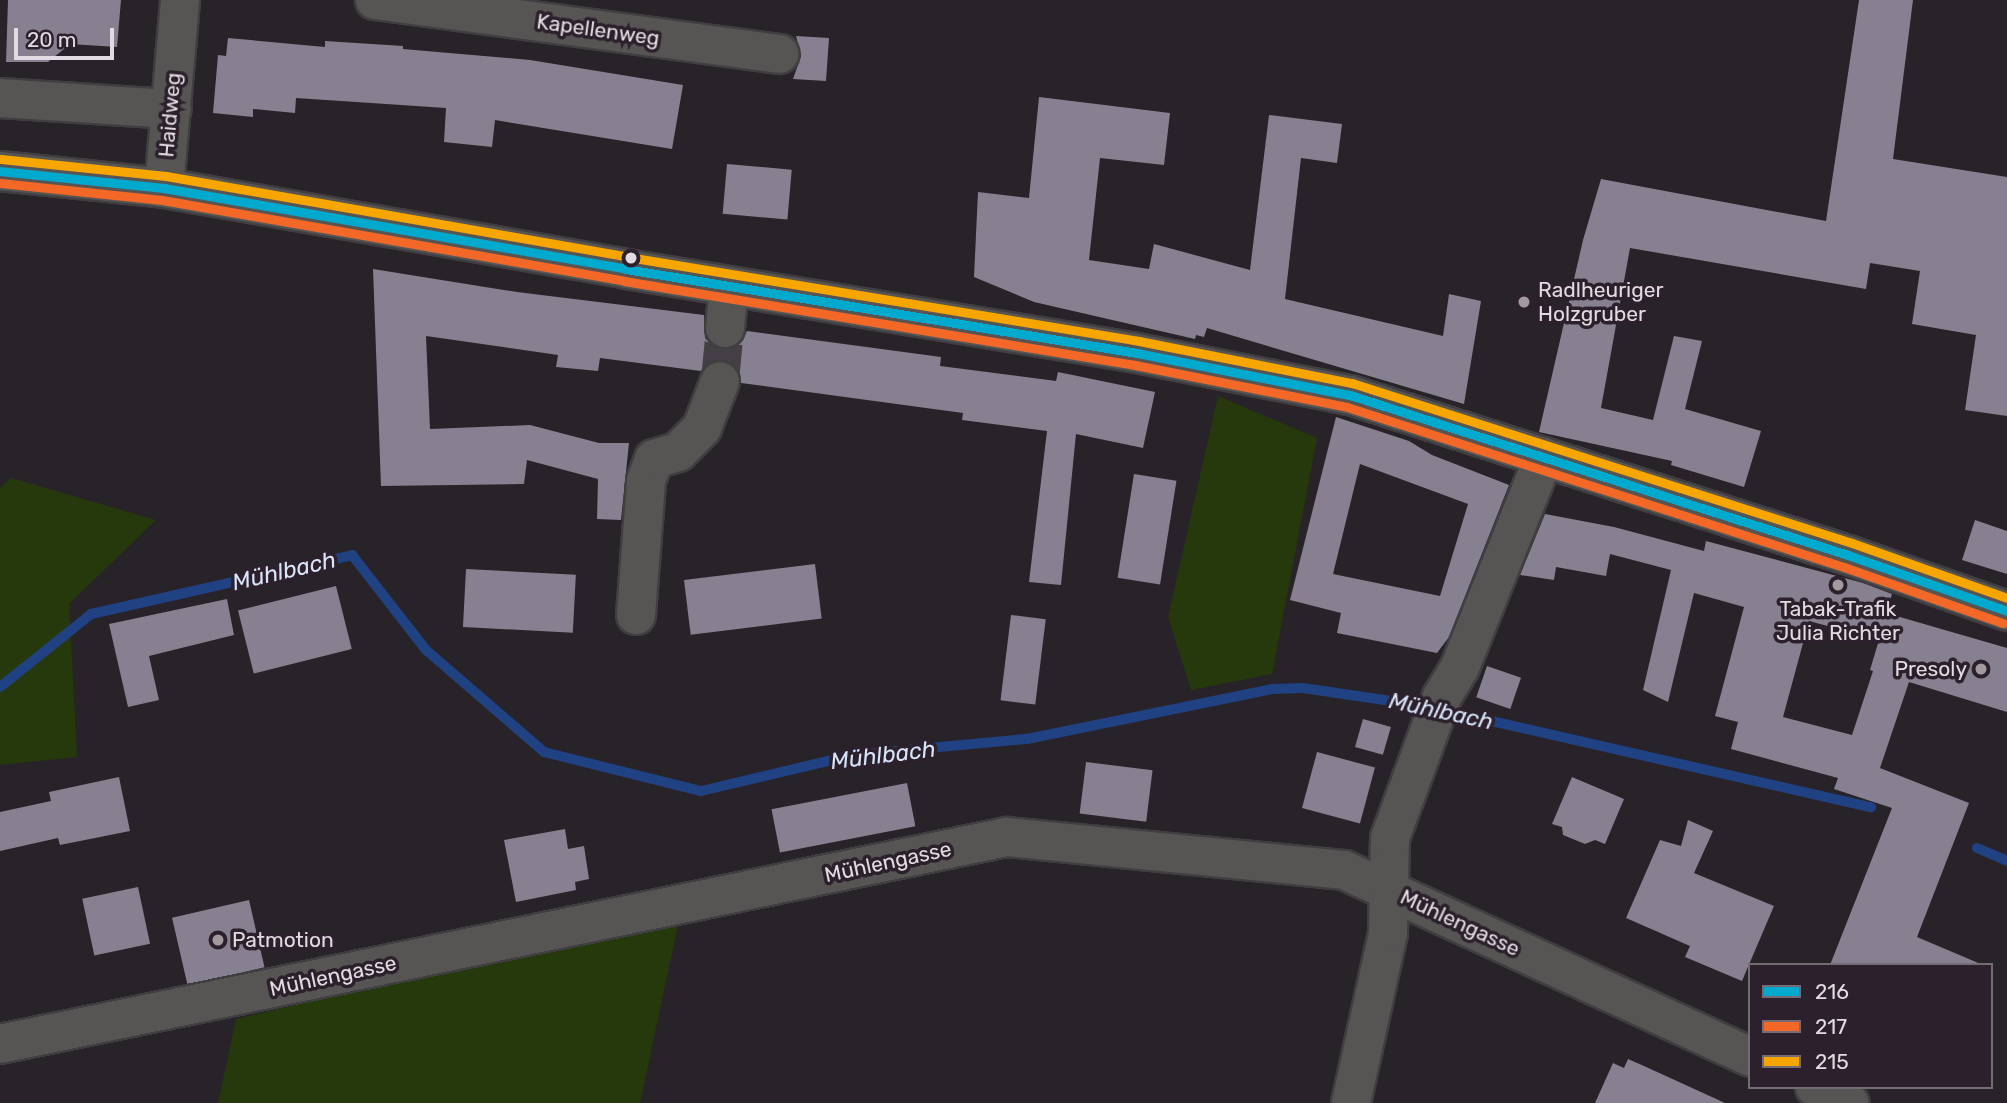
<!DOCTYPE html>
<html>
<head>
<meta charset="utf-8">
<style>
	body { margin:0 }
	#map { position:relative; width:2007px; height:1103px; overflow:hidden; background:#282328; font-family:Rubik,sans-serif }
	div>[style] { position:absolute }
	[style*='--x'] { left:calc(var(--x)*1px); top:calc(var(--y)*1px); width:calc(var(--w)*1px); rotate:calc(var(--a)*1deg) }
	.green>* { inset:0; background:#26390c }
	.stream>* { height:10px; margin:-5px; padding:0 5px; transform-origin:5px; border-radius:5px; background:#204182 }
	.building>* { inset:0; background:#878090; transform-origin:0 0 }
	.minor-tunnel>* { height:38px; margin-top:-19px; transform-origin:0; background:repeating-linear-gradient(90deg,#443f44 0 38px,transparent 0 57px) }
	.roads { filter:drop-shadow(2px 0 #413e41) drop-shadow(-2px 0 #413e41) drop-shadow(0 2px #413e41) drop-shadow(0 -2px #413e41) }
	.minor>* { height:38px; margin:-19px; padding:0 19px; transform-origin:19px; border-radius:19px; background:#565554 }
	.bus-1>* { height:9px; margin:-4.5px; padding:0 4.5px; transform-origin:4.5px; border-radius:4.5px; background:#00a9ce }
	.bus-2>* { height:9px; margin:-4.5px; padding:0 4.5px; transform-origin:4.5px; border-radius:4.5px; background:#f36827 }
	.bus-3>* { height:9px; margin:-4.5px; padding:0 4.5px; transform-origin:4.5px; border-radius:4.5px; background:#f7a600 }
	.dots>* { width:19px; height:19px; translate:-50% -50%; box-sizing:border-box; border:4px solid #2b202b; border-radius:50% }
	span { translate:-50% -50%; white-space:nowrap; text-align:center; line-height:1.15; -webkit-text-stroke:7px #2b202b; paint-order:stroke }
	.street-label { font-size:21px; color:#e2dbe1 }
	.poi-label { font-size:21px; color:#e2dbe1 }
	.left { translate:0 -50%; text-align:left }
	.right { translate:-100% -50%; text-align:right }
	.water-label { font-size:23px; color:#d8e4f9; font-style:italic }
	.legend { position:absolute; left:1748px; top:963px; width:245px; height:126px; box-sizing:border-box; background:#2b202b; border:2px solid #746b74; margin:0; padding:9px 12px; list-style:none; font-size:21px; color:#e2dbe1 }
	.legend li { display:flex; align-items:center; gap:14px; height:35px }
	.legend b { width:35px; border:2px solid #746b74 }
	.scale { position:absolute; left:14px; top:28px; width:100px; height:32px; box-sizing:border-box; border:4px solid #e2dbe1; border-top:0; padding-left:9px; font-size:21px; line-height:24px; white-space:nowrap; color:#e2dbe1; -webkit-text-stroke:5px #2b202b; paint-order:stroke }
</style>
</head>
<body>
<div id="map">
	<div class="green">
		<div style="clip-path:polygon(1218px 396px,1317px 438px,1272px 674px,1191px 690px,1168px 617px)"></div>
		<div style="clip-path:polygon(11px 478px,156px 520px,69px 604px,77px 757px,0 765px,0 488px)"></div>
		<div style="clip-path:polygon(680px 915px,640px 1103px,218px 1103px,236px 1019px)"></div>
	</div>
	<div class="stream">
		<div style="--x:0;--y:687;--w:117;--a:-38.7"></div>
		<div style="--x:91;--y:614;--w:268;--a:-12.7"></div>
		<div style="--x:352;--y:555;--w:120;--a:52.1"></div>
		<div style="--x:426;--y:650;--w:156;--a:40.8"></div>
		<div style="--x:544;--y:752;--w:162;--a:14"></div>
		<div style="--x:701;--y:791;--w:156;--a:-13.3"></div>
		<div style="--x:853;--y:755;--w:175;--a:-5.3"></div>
		<div style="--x:1027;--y:739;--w:251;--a:-11.5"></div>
		<div style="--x:1273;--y:689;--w:30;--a:-2"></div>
		<div style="--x:1303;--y:688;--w:130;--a:8.4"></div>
		<div style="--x:1447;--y:711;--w:435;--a:12.8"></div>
		<div style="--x:1977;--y:848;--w:33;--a:23"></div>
	</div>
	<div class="building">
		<div style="clip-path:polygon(8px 0,121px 0,117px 47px,70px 44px,48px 62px,6px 62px)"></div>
		<div style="clip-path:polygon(1859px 0,1913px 0,1893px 159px,2007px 177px,2007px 416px,1965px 410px,1976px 335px,1912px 324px,1920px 271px,1870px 263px,1866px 289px,1630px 248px,1601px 408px,1653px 420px,1674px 336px,1702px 341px,1685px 409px,1761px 431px,1744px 487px,1671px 465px,1672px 461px,1539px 432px,1583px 240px,1601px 179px,1826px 221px)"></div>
		<div style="clip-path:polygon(796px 36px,829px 38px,826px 81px,793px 79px,801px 56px)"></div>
		<div style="clip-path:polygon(228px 38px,325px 47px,325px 41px,403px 46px,403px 49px,530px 60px,683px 85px,672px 149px,495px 120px,492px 147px,444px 142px,446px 108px,296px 98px,295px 113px,253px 109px,253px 117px,213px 113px,218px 55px,226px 56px)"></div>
		<div style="clip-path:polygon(1039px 97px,1170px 113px,1164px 165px,1100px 158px,1089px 260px,1149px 269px,1154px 244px,1250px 270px,1269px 115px,1342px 124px,1337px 163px,1301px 158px,1285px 299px,1443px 336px,1449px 294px,1481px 301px,1464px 404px,1207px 328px,1204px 337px,1196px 335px,1195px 339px,1034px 302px,974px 277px,978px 192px,1029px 198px)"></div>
		<div style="left:727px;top:164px;width:65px;height:50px;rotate:5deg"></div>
		<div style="clip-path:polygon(373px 269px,517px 292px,704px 315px,705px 338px,713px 346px,722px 350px,735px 348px,743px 340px,747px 331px,941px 357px,940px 366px,1056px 381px,1058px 372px,1155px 392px,1143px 448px,1076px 434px,1061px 585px,1029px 582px,1047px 431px,962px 420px,963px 413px,741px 383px,737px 368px,727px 360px,716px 360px,701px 371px,600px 358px,598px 371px,556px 367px,558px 355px,426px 336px,430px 429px,530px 425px,599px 443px,629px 443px,621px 520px,597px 519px,598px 479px,527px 460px,524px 484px,381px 486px)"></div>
		<div style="clip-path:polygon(evenodd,1336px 417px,1409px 441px,1432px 455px,1509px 485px,1449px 637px,1437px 653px,1337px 633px,1341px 613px,1290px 600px,1336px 417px,1360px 464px,1468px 504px,1440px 596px,1333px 574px,1360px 464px)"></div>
		<div style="left:1134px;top:474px;width:43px;height:105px;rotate:9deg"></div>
		<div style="clip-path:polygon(evenodd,1545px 514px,1614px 527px,1704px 551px,1706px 541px,1863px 583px,1892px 594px,1886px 613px,2007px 648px,2007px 712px,1909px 682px,1880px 768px,1969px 803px,1917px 937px,1983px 965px,1830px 965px,1892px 808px,1834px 789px,1838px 778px,1731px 749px,1738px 722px,1715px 716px,1744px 607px,1694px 593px,1668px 702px,1643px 690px,1671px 570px,1610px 554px,1606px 576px,1556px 567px,1554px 580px,1520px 575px,1545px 514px,1809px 621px,1879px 640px,1870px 670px,1873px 671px,1852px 735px,1783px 717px,1809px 621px)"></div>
		<div style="clip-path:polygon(1975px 520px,2007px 531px,2007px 574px,1962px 560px)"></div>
		<div style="left:815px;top:564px;width:55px;height:132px;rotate:83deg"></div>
		<div style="left:466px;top:569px;width:110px;height:58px;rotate:3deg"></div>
		<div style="left:336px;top:586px;width:65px;height:101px;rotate:76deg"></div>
		<div style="clip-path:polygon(227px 599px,234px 635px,149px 656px,159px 700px,128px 707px,109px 624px)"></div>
		<div style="left:1011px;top:615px;width:35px;height:86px;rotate:7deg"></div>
		<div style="left:1487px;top:666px;width:36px;height:33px;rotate:19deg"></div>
		<div style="left:1363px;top:719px;width:29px;height:29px;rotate:16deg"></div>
		<div style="left:1317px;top:752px;width:60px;height:58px;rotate:15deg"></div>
		<div style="left:1086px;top:762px;width:67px;height:52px;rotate:7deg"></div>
		<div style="clip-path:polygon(119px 777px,130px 831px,60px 845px,58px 838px,0 851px,0 812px,51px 801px,49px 792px)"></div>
		<div style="clip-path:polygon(1572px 777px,1624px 799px,1605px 844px,1595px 840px,1585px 844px,1563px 835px,1562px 827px,1552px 824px)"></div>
		<div style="left:907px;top:783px;width:44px;height:138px;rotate:79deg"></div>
		<div style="clip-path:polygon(1688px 820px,1713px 831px,1694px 873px,1774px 906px,1742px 981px,1685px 957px,1690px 946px,1626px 918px,1660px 840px,1681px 846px)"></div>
		<div style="clip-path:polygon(565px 829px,568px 849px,584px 846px,589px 879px,575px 882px,576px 890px,516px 902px,504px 840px)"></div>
		<div style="left:138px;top:887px;width:58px;height:57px;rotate:78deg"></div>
		<div style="left:249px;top:900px;width:69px;height:79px;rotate:77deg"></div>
		<div style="clip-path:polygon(1628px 1059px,1644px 1066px,1725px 1103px,1595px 1103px,1613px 1063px,1624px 1068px)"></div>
	</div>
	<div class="minor-tunnel">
		<div style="--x:720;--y:381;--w:53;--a:-84.6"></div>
	</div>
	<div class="roads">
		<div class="minor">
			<div style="--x:375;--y:0;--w:408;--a:7.6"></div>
			<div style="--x:0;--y:98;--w:172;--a:3.7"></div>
			<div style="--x:0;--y:171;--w:165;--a:5.9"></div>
			<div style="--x:164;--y:188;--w:469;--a:9.9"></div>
			<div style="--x:626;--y:269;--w:518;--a:9.33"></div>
			<div style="--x:1137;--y:353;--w:217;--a:11.2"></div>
			<div style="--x:1350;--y:395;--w:523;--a:17.81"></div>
			<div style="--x:1848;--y:555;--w:169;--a:19.4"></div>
			<div style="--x:164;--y:188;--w:189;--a:-85.1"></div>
			<div style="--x:725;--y:328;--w:42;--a:-84.6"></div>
			<div style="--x:636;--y:615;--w:134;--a:-85.7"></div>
			<div style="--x:646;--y:481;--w:23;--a:-70"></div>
			<div style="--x:654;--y:459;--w:25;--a:-16"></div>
			<div style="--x:678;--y:452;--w:34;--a:-45"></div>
			<div style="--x:702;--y:428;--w:50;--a:-69"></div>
			<div style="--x:0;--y:1044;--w:1028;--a:-11.62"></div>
			<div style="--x:1007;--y:837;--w:339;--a:5.6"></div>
			<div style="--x:1344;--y:870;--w:447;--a:24.7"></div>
			<div style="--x:1815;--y:1087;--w:38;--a:25"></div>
			<div style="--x:1351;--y:1103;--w:174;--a:-77.7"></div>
			<div style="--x:1388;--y:933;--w:95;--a:-88.8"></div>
			<div style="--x:1390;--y:838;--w:150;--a:-69.8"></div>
			<div style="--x:1442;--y:697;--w:35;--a:-59"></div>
			<div style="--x:1460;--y:667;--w:226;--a:-68.2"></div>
		</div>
	</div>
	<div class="bus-1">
		<div style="--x:0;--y:171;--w:165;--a:5.9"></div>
		<div style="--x:164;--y:188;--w:469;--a:9.9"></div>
		<div style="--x:626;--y:269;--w:518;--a:9.33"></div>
		<div style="--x:1137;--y:353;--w:217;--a:11.2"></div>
		<div style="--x:1350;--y:395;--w:523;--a:17.81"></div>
		<div style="--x:1848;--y:555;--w:169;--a:19.4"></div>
	</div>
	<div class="bus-2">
		<div style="--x:0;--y:183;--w:163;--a:6"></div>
		<div style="--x:162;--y:200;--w:469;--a:9.9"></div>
		<div style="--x:624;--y:281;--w:518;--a:9.33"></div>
		<div style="--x:1135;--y:365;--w:216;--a:11.2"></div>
		<div style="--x:1347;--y:407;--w:522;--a:17.85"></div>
		<div style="--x:1844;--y:567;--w:169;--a:19.4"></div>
	</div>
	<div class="bus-3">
		<div style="--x:1;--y:159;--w:166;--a:5.9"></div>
		<div style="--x:166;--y:176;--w:469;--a:9.9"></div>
		<div style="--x:628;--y:257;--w:518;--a:9.33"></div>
		<div style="--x:1139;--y:341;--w:217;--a:11.2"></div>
		<div style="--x:1352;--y:383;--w:525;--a:17.74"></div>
		<div style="--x:1852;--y:543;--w:164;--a:19.5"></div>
	</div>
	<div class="dots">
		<div style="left:631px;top:258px;background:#e2dbe1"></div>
		<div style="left:1524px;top:302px;background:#a19ba0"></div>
		<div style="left:1838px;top:585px;background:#a19ba0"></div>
		<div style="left:1981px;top:669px;background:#a19ba0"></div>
		<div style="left:218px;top:940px;background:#a19ba0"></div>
	</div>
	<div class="street-label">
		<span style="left:598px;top:30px;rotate:8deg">Kapellenweg</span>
		<span style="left:170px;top:115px;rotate:-85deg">Haidweg</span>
		<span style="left:888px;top:862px;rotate:-12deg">Mühlengasse</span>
		<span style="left:1460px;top:923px;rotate:25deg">Mühlengasse</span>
		<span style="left:333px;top:976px;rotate:-12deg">Mühlengasse</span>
	</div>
	<div class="poi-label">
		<span class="left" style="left:1538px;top:302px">Radlheuriger<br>Holzgruber</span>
		<span style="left:1838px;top:621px">Tabak-Trafik<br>Julia Richter</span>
		<span class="right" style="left:1967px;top:669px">Presoly</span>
		<span class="left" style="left:232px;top:940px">Patmotion</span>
	</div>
	<div class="water-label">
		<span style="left:284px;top:571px;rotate:-13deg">Mühlbach</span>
		<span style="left:1441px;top:711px;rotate:12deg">Mühlbach</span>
		<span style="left:883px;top:755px;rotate:-7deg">Mühlbach</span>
	</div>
	<ul class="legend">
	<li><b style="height:9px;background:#00a9ce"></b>216</li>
	<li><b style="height:9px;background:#f36827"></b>217</li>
	<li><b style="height:9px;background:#f7a600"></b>215</li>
	</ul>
	<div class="scale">20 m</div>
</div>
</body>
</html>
